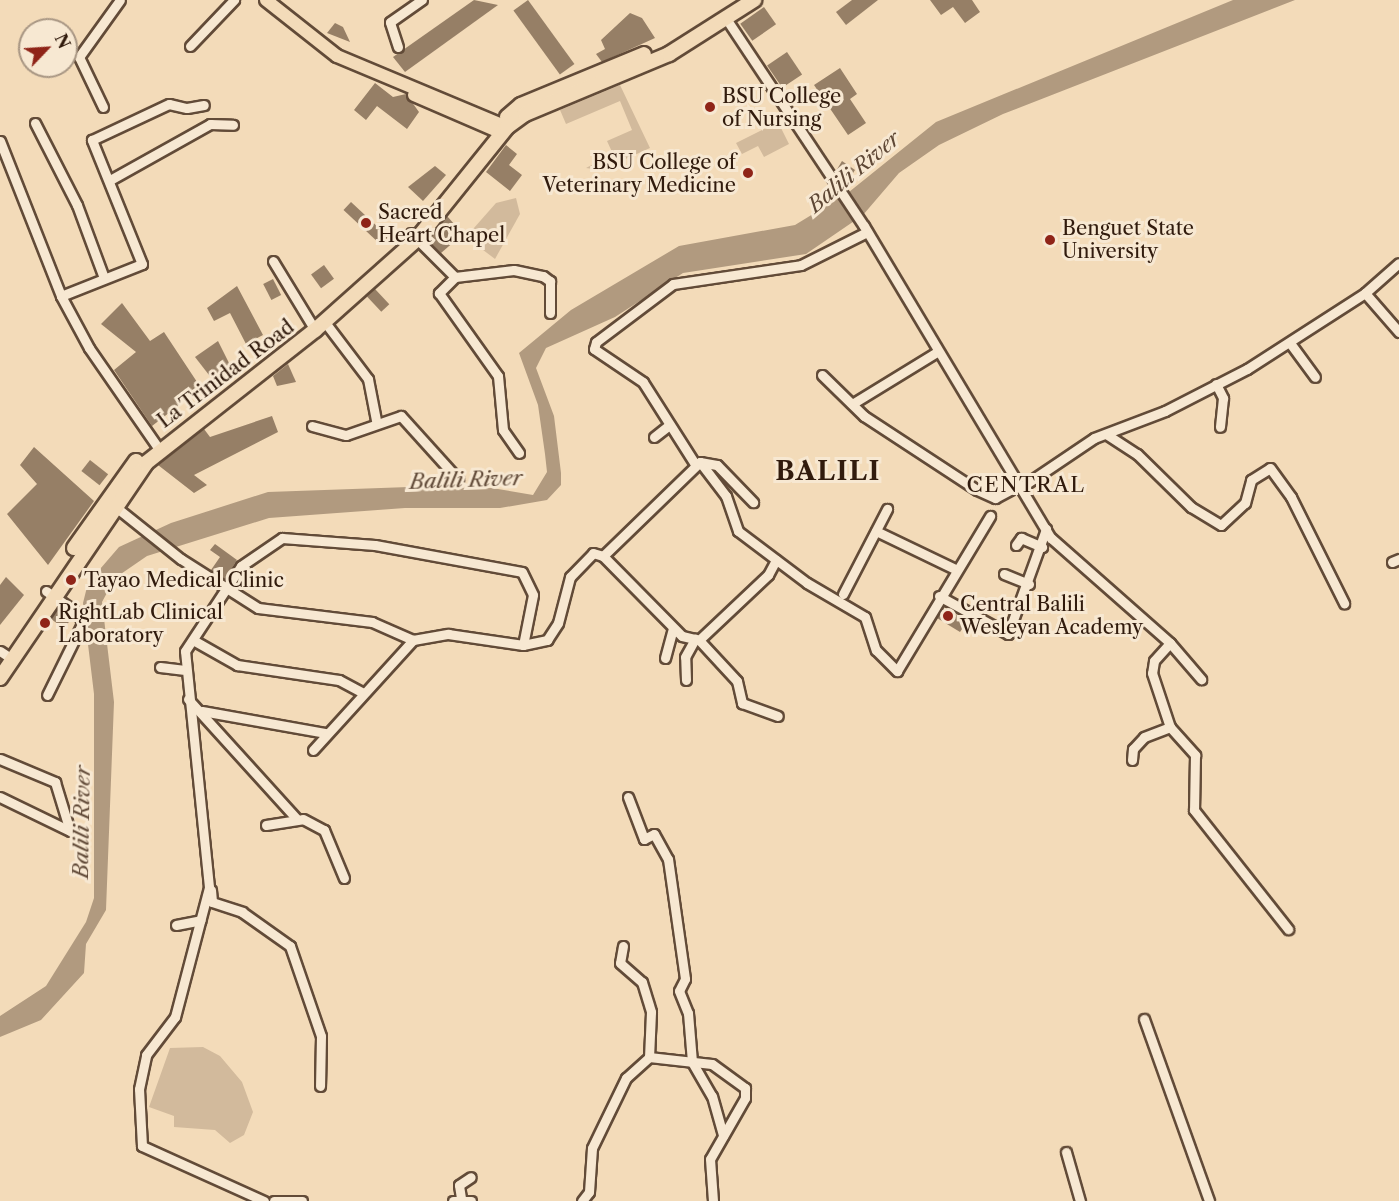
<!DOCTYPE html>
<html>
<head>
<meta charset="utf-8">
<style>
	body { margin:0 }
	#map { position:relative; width:1399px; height:1201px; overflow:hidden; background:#f3dbb9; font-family:"Libre Caslon Text",serif }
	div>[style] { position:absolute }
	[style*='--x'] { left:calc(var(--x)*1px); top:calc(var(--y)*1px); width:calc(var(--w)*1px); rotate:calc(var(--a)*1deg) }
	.green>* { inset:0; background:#d2ba9c }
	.water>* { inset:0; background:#b19a7f }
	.building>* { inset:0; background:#967f66; transform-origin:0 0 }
	.roads { filter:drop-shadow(2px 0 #624b38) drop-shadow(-2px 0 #624b38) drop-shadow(0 2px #624b38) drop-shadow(0 -2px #624b38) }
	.minor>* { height:9px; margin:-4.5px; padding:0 4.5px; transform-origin:4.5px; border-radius:4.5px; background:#f7e8d2 }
	.major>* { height:12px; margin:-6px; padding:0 6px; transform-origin:6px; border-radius:6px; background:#f3dbb9 }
	.highway>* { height:14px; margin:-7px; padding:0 7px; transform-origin:7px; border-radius:7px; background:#f3dbb9 }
	.dots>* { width:16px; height:16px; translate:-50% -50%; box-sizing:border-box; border:3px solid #f7e8d2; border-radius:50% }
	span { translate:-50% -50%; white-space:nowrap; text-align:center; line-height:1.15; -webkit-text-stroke:6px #f7e8d2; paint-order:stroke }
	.poi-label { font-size:20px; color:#311b0d }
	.left { translate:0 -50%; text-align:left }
	.right { translate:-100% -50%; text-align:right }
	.street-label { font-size:20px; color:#311b0d }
	.water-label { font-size:21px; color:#5e4735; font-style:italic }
	.neighbourhood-label { font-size:21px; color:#311b0d; letter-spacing:1.5px }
	.district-label { font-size:26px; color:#311b0d; font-weight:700; letter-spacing:1.5px }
	.north { position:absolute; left:18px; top:18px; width:60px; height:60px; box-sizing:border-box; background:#f7e8d2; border:2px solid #a89683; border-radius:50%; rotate:65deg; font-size:16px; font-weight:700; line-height:24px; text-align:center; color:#311b0d }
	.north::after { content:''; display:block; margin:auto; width:21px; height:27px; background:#8f2418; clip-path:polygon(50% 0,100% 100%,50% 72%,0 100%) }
</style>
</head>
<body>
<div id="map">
	<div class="green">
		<div style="clip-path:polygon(620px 85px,650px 148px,601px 170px,586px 168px,613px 154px,607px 141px,632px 130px,620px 101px,566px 124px,560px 110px)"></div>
		<div style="clip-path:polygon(778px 122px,789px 144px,764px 157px,758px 146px,742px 154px,736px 143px)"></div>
		<div style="clip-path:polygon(516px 198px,520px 214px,495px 259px,466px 237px,496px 203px)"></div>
		<div style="clip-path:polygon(203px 1047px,220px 1056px,242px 1082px,253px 1112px,244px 1135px,230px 1143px,215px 1130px,174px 1127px,174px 1116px,149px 1107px,170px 1048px)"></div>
	</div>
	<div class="water">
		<div style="clip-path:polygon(1233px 0,1295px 0,1003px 114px,939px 145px,899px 173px,863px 215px,806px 254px,683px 273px,615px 317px,546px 348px,536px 368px,554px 416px,561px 473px,561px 485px,547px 500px,500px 508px,405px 508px,269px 518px,147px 556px,115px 578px,102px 602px,114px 702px,106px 910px,86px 944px,84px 973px,41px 1020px,0 1037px,0 1016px,46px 986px,86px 922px,94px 898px,94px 694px,83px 603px,88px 583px,119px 547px,171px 523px,268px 492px,409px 487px,492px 488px,533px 495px,547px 472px,545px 454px,538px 405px,519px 353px,571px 310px,679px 246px,795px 225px,849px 192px,936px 122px)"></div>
	</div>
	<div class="building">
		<div style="clip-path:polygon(474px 0,498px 5px,405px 72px,393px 57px)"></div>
		<div style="left:528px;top:0;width:79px;height:18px;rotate:54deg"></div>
		<div style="clip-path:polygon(852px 0,878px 0,846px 25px,836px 12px)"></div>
		<div style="clip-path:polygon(930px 0,972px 0,980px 12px,965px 23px,953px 7px,941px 15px)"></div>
		<div style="left:764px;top:7px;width:21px;height:29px;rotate:55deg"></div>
		<div style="clip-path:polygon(630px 13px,642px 18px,655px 38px,602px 62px,596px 54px,605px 49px,601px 40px)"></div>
		<div style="clip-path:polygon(335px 23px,343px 27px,350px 42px,327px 33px)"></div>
		<div style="left:787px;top:52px;width:27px;height:24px;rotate:56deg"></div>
		<div style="clip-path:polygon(840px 68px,857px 94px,850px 99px,866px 123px,848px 135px,814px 85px)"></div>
		<div style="clip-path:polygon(375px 83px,393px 97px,406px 94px,419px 112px,407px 129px,377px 106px,366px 120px,354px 110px)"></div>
		<div style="clip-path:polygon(506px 145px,517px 154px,509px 165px,522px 175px,510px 191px,486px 172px)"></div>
		<div style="clip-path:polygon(842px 161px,855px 170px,847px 182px,836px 171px)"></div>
		<div style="clip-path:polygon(435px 166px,446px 175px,423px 201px,408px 187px)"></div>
		<div style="left:351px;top:202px;width:51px;height:11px;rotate:43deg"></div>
		<div style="clip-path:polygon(447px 216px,463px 234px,441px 253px,428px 240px)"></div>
		<div style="left:324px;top:265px;width:17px;height:16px;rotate:54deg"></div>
		<div style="left:273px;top:279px;width:18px;height:11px;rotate:63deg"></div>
		<div style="clip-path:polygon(237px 286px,263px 335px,246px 344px,230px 313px,214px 321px,207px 308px)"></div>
		<div style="left:375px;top:289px;width:21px;height:11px;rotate:47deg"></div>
		<div style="clip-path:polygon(122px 303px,150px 341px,164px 332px,201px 388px,152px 426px,114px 370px,136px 352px,101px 324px)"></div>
		<div style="clip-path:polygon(218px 341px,234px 373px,216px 384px,195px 357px)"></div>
		<div style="clip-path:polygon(288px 364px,296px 382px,277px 386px,273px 376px)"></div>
		<div style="clip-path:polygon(272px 416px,278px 432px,194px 475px,207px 485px,194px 493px,158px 465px,204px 429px,210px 437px)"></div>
		<div style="clip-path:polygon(34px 447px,94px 501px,48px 565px,7px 514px,37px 484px,20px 465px)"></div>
		<div style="left:90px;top:460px;width:23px;height:14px;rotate:38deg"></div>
		<div style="clip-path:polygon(215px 544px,237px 560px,225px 579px,211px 570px,220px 557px,210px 550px)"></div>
		<div style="clip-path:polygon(6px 577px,24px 595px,0 625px,0 585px)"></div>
		<div style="left:58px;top:608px;width:17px;height:13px;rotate:36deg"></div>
		<div style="clip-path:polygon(942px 608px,968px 620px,960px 632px,937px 618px)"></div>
	</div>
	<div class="roads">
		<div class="minor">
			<div style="--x:727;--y:20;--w:247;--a:56.4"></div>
			<div style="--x:864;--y:226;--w:364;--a:59.1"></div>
			<div style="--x:1051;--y:538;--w:159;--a:41.4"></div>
			<div style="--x:1170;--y:643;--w:48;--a:49.3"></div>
			<div style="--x:190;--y:46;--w:64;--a:-46.3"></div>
			<div style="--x:398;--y:47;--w:26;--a:-108"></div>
			<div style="--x:390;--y:22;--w:39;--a:-35"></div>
			<div style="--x:103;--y:107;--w:55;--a:-115.6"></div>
			<div style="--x:79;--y:57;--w:70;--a:-54.3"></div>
			<div style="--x:35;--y:123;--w:92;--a:62.9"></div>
			<div style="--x:77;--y:205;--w:78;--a:69.7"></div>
			<div style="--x:0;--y:141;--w:167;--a:68.5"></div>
			<div style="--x:61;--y:296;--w:87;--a:-21.6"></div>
			<div style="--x:142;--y:264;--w:134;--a:-112"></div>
			<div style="--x:92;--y:140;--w:85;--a:-25.1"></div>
			<div style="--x:169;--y:104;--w:18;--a:13"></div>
			<div style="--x:187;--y:108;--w:17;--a:-10"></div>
			<div style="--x:110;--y:180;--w:115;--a:-29.2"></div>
			<div style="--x:210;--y:124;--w:23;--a:2"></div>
			<div style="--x:411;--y:233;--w:62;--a:45"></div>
			<div style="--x:455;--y:277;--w:59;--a:-6.8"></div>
			<div style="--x:514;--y:270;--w:30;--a:12"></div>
			<div style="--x:543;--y:276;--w:9;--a:36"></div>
			<div style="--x:550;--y:281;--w:32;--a:90"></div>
			<div style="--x:273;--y:261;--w:81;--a:58.7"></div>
			<div style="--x:455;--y:277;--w:23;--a:135"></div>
			<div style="--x:439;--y:293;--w:102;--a:54.6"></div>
			<div style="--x:498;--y:376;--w:54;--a:84.7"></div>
			<div style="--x:503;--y:430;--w:28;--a:55"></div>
			<div style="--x:1365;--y:293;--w:52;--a:48.9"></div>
			<div style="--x:61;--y:296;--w:59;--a:61.7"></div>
			<div style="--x:89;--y:348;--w:123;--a:55.3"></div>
			<div style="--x:324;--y:321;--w:73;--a:52.8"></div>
			<div style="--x:368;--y:379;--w:42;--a:79"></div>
			<div style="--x:1290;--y:343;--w:42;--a:53.7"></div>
			<div style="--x:822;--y:375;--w:59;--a:44.3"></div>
			<div style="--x:864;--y:416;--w:135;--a:33.2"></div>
			<div style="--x:977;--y:490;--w:20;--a:24"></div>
			<div style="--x:995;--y:498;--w:27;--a:-28"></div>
			<div style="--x:1216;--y:384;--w:16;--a:63"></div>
			<div style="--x:1223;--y:398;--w:29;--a:96"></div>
			<div style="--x:852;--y:404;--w:100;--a:-31.5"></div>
			<div style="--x:312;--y:426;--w:35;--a:15"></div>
			<div style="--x:346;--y:435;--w:58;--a:-19.1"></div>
			<div style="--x:401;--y:416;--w:85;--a:47.9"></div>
			<div style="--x:1106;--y:434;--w:37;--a:33"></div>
			<div style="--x:1137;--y:454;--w:76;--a:44.5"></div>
			<div style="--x:1191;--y:507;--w:35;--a:31"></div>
			<div style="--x:1221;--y:525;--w:33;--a:-43"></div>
			<div style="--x:1245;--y:503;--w:24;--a:-75"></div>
			<div style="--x:1251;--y:480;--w:22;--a:-32"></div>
			<div style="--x:1270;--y:468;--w:36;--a:54"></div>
			<div style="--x:1291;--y:497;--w:119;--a:63.4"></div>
			<div style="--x:654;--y:437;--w:18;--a:-38"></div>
			<div style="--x:700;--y:462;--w:43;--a:52.6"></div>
			<div style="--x:726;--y:496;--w:37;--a:71"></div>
			<div style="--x:738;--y:531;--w:86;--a:37"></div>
			<div style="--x:807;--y:583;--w:67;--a:30.4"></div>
			<div style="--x:865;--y:617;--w:35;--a:72"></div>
			<div style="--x:876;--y:650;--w:30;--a:45"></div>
			<div style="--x:897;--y:671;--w:181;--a:-59"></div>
			<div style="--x:695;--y:464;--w:97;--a:-122.4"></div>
			<div style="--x:643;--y:382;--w:59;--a:-146"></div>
			<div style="--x:594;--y:349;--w:7;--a:-74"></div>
			<div style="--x:596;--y:342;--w:96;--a:-37"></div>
			<div style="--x:673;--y:284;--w:129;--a:-8.4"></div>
			<div style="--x:801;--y:265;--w:74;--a:-26.6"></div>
			<div style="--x:1020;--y:488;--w:89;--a:-34"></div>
			<div style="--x:1094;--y:438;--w:76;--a:-20.8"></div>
			<div style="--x:1165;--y:411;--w:92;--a:-27.1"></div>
			<div style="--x:1247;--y:369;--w:140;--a:-32.8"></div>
			<div style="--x:1365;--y:293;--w:45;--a:-41.4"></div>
			<div style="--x:112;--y:504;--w:88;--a:38.6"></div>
			<div style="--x:181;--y:559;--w:91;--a:32.5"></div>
			<div style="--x:258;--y:608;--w:115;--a:7"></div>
			<div style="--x:372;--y:622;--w:45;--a:23.7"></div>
			<div style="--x:876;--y:531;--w:88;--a:25.7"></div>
			<div style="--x:1016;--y:545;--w:9;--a:-54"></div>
			<div style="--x:1021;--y:538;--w:23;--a:23"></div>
			<div style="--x:603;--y:556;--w:135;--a:-44.1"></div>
			<div style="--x:700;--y:462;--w:17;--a:10"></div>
			<div style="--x:717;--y:465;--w:52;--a:45.8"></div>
			<div style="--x:1392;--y:562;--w:8;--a:-23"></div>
			<div style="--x:1004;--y:574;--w:27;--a:22"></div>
			<div style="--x:46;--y:591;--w:40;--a:34.9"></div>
			<div style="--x:79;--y:614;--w:10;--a:73"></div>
			<div style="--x:82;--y:624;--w:79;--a:116.2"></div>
			<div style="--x:843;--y:594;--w:96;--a:-62.6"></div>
			<div style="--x:939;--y:596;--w:79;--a:28.8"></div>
			<div style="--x:1008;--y:634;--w:112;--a:-70.1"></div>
			<div style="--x:193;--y:640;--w:51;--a:29.6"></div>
			<div style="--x:237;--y:665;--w:103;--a:8.4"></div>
			<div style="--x:339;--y:680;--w:27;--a:28"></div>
			<div style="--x:699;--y:640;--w:95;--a:-43.3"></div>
			<div style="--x:768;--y:575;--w:17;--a:-62"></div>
			<div style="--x:1170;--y:643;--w:24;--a:132"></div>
			<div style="--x:1154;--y:661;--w:12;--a:99"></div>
			<div style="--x:1152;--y:673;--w:57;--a:71.6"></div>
			<div style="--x:1170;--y:727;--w:38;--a:48"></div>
			<div style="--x:1195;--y:755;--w:55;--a:91"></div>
			<div style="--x:1194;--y:810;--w:152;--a:51.7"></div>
			<div style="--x:0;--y:651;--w:14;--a:34"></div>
			<div style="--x:665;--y:658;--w:31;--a:-75"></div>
			<div style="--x:160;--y:667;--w:23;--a:7"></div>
			<div style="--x:686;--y:680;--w:23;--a:-92"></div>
			<div style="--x:685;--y:657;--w:21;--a:-61"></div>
			<div style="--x:188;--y:699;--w:162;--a:47.8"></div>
			<div style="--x:202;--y:711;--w:126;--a:10.1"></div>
			<div style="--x:313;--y:750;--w:149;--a:-47.7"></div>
			<div style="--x:413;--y:640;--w:36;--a:-10"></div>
			<div style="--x:448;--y:634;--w:76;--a:8.3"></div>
			<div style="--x:523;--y:645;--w:25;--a:-12"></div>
			<div style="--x:547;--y:640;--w:20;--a:-57"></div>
			<div style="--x:558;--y:623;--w:48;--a:-75.4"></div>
			<div style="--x:570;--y:577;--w:33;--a:-46"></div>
			<div style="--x:593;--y:553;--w:10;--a:17"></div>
			<div style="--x:603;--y:556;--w:112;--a:45.4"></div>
			<div style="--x:682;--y:636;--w:17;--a:13"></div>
			<div style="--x:699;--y:640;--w:56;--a:47.2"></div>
			<div style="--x:737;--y:681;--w:23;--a:77"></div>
			<div style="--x:742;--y:703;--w:38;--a:20"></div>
			<div style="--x:0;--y:759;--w:60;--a:22.7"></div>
			<div style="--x:55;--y:782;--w:51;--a:73"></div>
			<div style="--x:70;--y:831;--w:78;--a:-154.1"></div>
			<div style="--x:1132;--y:760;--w:11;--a:-85"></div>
			<div style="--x:1133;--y:749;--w:16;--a:-47"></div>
			<div style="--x:1144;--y:737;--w:28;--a:-21"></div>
			<div style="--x:628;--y:797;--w:45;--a:69.1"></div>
			<div style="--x:644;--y:839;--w:11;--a:-27"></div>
			<div style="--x:654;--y:834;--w:29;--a:61"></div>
			<div style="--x:668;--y:859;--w:121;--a:81.9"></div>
			<div style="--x:685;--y:979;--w:13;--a:117"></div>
			<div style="--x:679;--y:991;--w:24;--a:68"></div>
			<div style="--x:688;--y:1013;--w:49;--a:85.3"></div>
			<div style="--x:692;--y:1062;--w:39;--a:60"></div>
			<div style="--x:712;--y:1096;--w:41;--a:74.2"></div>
			<div style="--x:266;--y:825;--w:37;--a:-9"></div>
			<div style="--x:303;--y:819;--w:24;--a:28"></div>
			<div style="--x:324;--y:830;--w:52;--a:67.4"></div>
			<div style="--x:211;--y:890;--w:12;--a:85"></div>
			<div style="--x:212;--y:902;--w:32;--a:18"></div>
			<div style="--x:242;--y:912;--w:59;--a:35.3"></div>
			<div style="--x:290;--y:946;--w:95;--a:71"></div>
			<div style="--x:321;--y:1036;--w:50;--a:91.1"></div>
			<div style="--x:176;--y:925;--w:25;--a:-11"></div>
			<div style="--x:623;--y:946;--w:17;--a:100"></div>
			<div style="--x:620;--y:963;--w:29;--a:41"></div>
			<div style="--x:642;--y:982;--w:31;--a:73"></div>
			<div style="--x:651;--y:1012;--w:45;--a:92.5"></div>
			<div style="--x:1144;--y:1019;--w:193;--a:70.3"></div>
			<div style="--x:1066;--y:1152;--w:51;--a:74.1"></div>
			<div style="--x:461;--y:1198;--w:13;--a:-99"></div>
			<div style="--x:459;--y:1185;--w:14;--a:-34"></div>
			<div style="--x:264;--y:1201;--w:134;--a:-155.7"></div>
			<div style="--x:142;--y:1146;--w:57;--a:-93"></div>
			<div style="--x:139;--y:1089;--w:35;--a:-78"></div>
			<div style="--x:146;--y:1055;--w:48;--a:-52.7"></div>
			<div style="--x:175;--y:1017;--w:134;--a:-75.3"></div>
			<div style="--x:209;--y:887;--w:237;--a:-95.8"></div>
			<div style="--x:185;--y:651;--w:102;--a:-56.6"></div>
			<div style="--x:241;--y:566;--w:50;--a:-34.3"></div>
			<div style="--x:282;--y:538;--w:93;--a:4.3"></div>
			<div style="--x:375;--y:545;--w:149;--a:10.4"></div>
			<div style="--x:522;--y:572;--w:25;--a:64"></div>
			<div style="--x:533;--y:595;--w:51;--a:101.3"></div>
			<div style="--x:274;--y:1201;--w:28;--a:0"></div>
			<div style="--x:453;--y:1201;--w:18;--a:0"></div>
			<div style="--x:582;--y:1201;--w:11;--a:-52"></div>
			<div style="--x:589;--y:1192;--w:44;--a:-86.1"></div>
			<div style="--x:592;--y:1148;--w:78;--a:-64.1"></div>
			<div style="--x:626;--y:1078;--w:31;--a:-42"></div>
			<div style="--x:649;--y:1057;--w:63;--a:6.3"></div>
			<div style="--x:712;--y:1064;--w:41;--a:36"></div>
			<div style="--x:745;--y:1088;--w:10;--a:90"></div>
			<div style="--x:745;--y:1098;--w:70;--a:119.8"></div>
			<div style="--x:710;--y:1159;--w:42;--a:85.9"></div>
		</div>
		<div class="major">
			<div style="--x:266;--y:0;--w:90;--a:38.3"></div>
			<div style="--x:337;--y:56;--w:184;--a:22.7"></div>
			<div style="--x:414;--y:95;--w:94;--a:23.3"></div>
		</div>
		<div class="highway">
			<div style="--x:507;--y:117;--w:18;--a:-41"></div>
			<div style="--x:521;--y:105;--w:133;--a:-22.5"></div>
			<div style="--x:74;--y:548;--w:107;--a:-54.5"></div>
			<div style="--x:0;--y:678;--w:260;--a:-55.8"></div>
			<div style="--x:146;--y:463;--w:215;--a:-38.2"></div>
			<div style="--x:315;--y:330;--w:137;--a:-41.7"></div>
			<div style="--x:417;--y:239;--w:144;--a:-51.2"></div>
			<div style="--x:507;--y:127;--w:22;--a:-36"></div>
			<div style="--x:525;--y:114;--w:156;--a:-22.6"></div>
			<div style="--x:669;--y:54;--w:101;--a:-32.4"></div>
		</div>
	</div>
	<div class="dots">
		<div style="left:710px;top:107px;background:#8f2418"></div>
		<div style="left:748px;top:173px;background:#8f2418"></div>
		<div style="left:366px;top:223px;background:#8f2418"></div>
		<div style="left:1050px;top:240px;background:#8f2418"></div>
		<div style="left:71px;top:580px;background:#8f2418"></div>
		<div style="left:948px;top:616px;background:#8f2418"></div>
		<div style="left:45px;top:623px;background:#8f2418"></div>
	</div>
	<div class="poi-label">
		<span class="left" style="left:722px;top:108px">BSU College<br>of Nursing</span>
		<span class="right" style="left:736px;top:174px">BSU College of<br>Veterinary Medicine</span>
		<span class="left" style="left:378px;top:224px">Sacred<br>Heart Chapel</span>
		<span class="left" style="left:1062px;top:240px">Benguet State<br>University</span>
		<span class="left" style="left:84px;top:580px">Tayao Medical Clinic</span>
		<span class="left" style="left:960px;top:616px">Central Balili<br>Wesleyan Academy</span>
		<span class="left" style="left:58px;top:624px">RightLab Clinical<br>Laboratory</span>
	</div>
	<div class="street-label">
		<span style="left:226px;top:374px;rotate:-37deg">La Trinidad Road</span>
	</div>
	<div class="water-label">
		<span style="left:854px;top:172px;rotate:-40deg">Balili River</span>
		<span style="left:466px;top:480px;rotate:-2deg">Balili River</span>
		<span style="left:82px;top:822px;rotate:-89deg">Balili River</span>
	</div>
	<div class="neighbourhood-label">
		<span style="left:1026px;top:485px">CENTRAL</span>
	</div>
	<div class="district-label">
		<span style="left:828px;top:472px">BALILI</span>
	</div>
	<div class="north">N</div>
</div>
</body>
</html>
